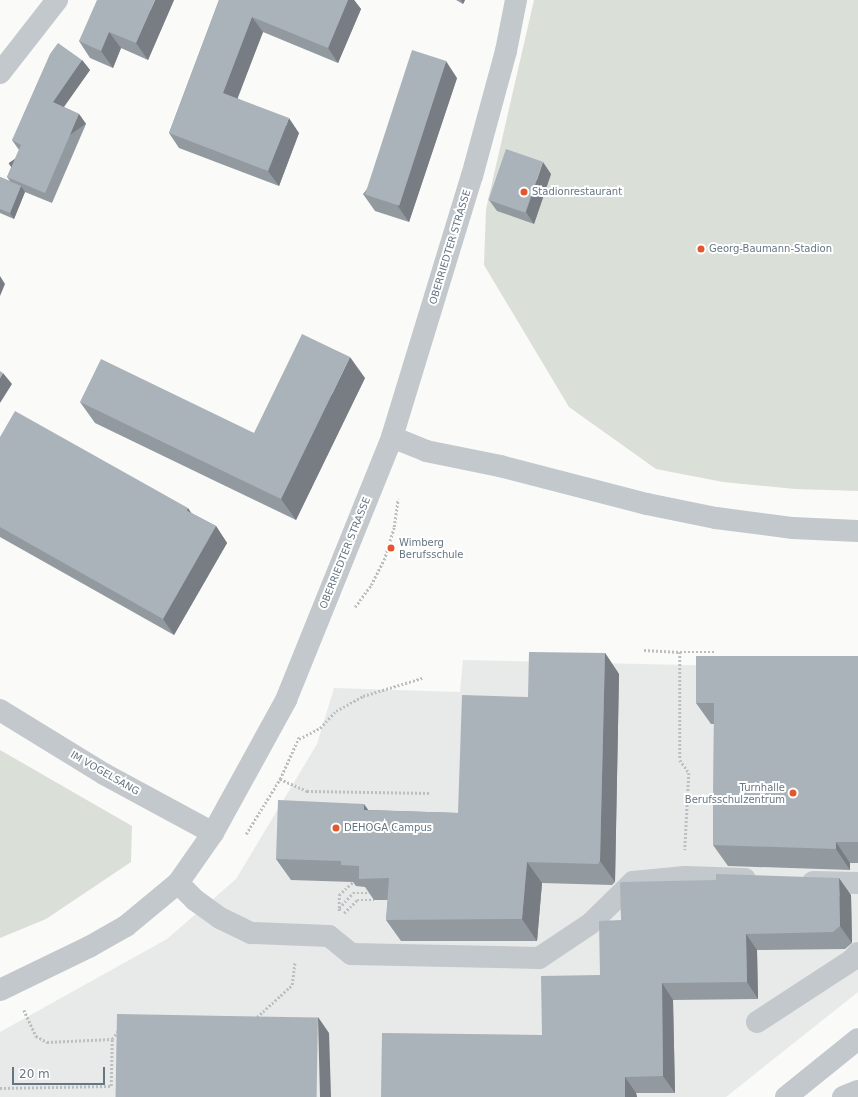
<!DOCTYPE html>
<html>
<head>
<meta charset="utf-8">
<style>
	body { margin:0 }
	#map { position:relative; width:858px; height:1097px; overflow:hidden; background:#fafaf8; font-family:"DejaVu Sans",sans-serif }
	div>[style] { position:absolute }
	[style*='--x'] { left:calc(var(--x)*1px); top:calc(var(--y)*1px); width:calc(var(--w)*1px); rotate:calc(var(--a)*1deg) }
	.built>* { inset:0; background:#e8e9e9 }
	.green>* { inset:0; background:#dadfd7 }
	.path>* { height:2.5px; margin-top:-1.25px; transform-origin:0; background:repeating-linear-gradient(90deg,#bbbfc2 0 2px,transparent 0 4px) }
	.minor>* { height:22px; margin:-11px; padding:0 11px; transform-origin:11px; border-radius:11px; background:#c3c8cc }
	.wall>* { inset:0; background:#929a9f }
	.shaded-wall>* { inset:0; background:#777d82; transform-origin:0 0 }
	.building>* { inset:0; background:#aab3b9; transform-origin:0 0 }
	.dots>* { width:11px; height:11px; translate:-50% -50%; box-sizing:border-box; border:2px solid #fff; border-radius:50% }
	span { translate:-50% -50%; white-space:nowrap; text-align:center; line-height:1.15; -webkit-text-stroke:4px #fff; paint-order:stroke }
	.poi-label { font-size:10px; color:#657683 }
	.left { translate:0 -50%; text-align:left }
	.right { translate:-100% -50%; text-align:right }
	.street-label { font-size:10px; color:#657683 }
	.scale { position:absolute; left:12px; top:1067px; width:93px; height:18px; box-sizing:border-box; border:2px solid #657683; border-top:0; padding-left:5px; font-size:12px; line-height:14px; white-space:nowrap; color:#657683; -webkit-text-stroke:3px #fff; paint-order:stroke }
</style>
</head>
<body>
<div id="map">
	<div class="built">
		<div style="clip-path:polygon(463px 660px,858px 669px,858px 992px,726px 1097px,0 1097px,0 1032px,167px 939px,236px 879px,317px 744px,334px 688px,460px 692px)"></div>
	</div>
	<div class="green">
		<div style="clip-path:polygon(534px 0,858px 0,858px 491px,795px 489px,723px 482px,656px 469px,569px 407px,484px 265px,486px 209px)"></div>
		<div style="clip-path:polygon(0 750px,132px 826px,131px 862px,46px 919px,0 938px)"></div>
	</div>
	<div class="path">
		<div style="--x:355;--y:607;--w:27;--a:-54"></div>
		<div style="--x:371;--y:585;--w:28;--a:-63"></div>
		<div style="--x:384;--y:560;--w:34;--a:-73"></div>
		<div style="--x:394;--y:527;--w:28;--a:-82"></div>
		<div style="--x:644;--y:650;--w:36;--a:3"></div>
		<div style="--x:680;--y:652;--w:108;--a:90"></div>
		<div style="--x:680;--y:760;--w:16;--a:55"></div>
		<div style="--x:689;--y:773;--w:77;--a:93"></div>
		<div style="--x:680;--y:652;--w:34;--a:0"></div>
		<div style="--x:299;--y:739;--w:24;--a:-28"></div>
		<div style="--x:320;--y:728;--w:23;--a:-47"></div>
		<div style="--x:336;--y:711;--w:31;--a:-29"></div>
		<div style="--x:363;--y:696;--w:62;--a:-17"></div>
		<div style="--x:280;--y:779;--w:30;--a:24"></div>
		<div style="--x:307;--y:791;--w:124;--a:0.9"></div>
		<div style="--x:246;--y:834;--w:65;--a:-58.3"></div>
		<div style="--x:280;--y:779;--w:48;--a:-65.6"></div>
		<div style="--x:339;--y:908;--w:13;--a:-90"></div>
		<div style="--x:339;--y:895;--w:19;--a:-43"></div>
		<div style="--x:339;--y:911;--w:3;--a:-90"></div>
		<div style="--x:339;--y:908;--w:21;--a:-47"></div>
		<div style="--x:353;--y:893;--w:17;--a:0"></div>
		<div style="--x:370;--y:893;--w:2;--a:-63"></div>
		<div style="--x:344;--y:913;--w:18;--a:-45"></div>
		<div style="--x:357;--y:900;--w:17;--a:0"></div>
		<div style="--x:24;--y:1010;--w:29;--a:65"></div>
		<div style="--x:36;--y:1036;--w:13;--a:29"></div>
		<div style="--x:47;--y:1042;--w:65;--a:-2.6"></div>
		<div style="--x:112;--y:1039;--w:10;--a:-53"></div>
		<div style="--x:257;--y:1017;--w:47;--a:-42.4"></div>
		<div style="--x:292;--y:985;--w:23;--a:-83"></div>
		<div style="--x:0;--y:1088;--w:111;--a:-1"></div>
		<div style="--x:111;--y:1086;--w:47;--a:-88.8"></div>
	</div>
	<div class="minor">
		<div style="--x:0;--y:73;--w:93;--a:-52"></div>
		<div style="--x:392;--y:437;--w:37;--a:22"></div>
		<div style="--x:426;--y:451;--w:76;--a:11.5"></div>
		<div style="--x:500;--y:466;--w:152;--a:14.5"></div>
		<div style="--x:647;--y:504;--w:70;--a:11.5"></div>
		<div style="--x:716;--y:518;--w:78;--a:7.4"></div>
		<div style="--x:793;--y:528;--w:65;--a:2.6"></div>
		<div style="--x:0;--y:710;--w:122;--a:31.6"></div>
		<div style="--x:104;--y:774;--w:124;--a:28.4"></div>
		<div style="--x:813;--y:882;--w:45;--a:1.3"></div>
		<div style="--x:178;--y:883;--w:24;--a:45"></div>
		<div style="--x:195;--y:900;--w:31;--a:36"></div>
		<div style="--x:220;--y:918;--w:34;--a:26"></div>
		<div style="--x:251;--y:933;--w:78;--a:2.2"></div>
		<div style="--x:329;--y:936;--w:28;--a:39"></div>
		<div style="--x:351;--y:954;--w:188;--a:1.2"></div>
		<div style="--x:539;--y:958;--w:61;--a:-33.7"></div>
		<div style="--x:590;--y:924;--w:60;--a:-44.3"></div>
		<div style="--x:633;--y:882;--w:52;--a:-5.5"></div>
		<div style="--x:685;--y:877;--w:60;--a:1.9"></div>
		<div style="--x:0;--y:990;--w:99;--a:-25.8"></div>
		<div style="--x:89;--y:947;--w:43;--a:-29.6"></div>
		<div style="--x:126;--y:926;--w:67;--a:-39.6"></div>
		<div style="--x:178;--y:883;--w:61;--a:-55"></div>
		<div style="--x:213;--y:833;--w:152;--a:-61.2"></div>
		<div style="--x:286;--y:700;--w:284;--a:-68"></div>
		<div style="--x:392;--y:437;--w:273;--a:-73"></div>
		<div style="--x:472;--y:176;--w:130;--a:-74.8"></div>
		<div style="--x:506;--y:51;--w:52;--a:-78.9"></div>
		<div style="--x:757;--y:1022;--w:113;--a:-33.1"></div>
		<div style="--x:852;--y:960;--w:9;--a:-49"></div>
		<div style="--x:786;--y:1097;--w:92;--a:-38.9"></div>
		<div style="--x:843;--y:1097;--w:16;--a:-22"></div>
	</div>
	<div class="wall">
		<div style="clip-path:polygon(174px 0,148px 60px,121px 48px,113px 68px,90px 58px,79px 41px)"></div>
		<div style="clip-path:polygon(219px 0,354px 0,361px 9px,338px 63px,263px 32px,237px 98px,299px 133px,279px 186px,179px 148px,169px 133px)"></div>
		<div style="clip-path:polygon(456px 0,465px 0,463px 4px)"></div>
		<div style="clip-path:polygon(82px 60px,90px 70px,64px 107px,79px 114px,86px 124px,52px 203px,25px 192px,14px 219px,0 213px,0 177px,10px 181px,7px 177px,19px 150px,12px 140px)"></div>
		<div style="clip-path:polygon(457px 78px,409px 222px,375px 211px,363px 194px)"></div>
		<div style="clip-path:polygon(551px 174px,534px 224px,497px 211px,489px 200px)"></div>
		<div style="clip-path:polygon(365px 378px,296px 520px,95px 423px,80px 402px,254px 433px)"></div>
		<div style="clip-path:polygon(0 437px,191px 513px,216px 526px,227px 543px,174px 635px,0 537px)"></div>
		<div style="clip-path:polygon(605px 653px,619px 674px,615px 882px,612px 885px,542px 883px,537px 941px,401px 941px,386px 920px,388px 900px,374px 900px,365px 887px,356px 886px,353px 882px,291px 880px,276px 859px,369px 810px,458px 813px,528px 697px)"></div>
		<div style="clip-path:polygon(858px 656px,858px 863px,850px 863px,850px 870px,728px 866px,713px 845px,714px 724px,711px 724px,696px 703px)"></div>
		<div style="clip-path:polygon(851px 895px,852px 943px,845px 949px,757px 950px,758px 999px,673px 1000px,675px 1093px,636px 1093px,637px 1097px,381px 1097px,542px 1035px,600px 975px,621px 920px)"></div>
	</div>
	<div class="shaded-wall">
		<div style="clip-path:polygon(155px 0,174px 0,148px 60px,136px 43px)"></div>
		<div style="clip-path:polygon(348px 0,354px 0,361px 9px,338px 63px,328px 48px)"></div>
		<div style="clip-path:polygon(461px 0,465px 0,463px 4px)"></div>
		<div style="clip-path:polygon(252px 17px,263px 32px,234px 108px,223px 93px)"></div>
		<div style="clip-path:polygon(109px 32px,121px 48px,113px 68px,101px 51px)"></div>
		<div style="clip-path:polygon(82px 60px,90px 70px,60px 112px,53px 102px)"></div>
		<div style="clip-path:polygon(446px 61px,457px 78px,409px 222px,397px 205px)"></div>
		<div style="left:79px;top:114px;width:12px;height:86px;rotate:55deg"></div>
		<div style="clip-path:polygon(289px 118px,299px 133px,279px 186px,268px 171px)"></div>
		<div style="clip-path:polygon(543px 162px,551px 174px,534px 224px,526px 212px)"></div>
		<div style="clip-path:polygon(21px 186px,25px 192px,14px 219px,10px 213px)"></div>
		<div style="clip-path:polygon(0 276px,5px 284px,0 296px)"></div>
		<div style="clip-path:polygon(350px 357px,365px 378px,296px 520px,281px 499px)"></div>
		<div style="clip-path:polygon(3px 373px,12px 384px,0 403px,0 378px)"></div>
		<div style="clip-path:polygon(188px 508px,199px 524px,186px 510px)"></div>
		<div style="clip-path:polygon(216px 526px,227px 543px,174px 635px,163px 619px)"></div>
		<div style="clip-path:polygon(605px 653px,619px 674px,615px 882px,600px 861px)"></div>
		<div style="clip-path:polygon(364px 804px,379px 825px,364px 810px)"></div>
		<div style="clip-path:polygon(836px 842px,850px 863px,850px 870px,836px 849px)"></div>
		<div style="clip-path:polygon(527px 862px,542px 883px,537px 941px,522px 919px)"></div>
		<div style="clip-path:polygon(839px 878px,851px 895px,852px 943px,840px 926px)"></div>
		<div style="clip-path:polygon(746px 934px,757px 950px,758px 999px,747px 982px)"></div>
		<div style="clip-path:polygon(662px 983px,673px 1000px,675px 1093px,663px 1076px)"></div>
		<div style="clip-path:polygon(318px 1017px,329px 1033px,331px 1097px,320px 1097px)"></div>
		<div style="clip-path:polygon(625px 1077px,636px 1093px,637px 1097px,625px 1097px)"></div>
	</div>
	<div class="building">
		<div style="clip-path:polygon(97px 0,155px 0,136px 43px,109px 32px,101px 51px,79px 41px)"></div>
		<div style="clip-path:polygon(219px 0,348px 0,328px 48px,252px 17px,223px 93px,289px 118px,268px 171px,169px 133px)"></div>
		<div style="clip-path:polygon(58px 43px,82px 60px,53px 102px,79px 114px,45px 193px,7px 177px,21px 145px,12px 140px,50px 54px)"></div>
		<div style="left:412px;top:50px;width:36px;height:152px;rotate:18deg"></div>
		<div style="left:506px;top:149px;width:39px;height:54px;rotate:19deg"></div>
		<div style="clip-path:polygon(0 177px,21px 186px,10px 213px,0 209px)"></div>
		<div style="clip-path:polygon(302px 334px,350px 357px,281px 499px,80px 402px,101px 359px,254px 433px)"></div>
		<div style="clip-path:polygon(0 371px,3px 373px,0 378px)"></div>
		<div style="clip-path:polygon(15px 411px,188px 508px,186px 510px,216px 526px,163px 619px,0 527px,0 437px)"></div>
		<div style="clip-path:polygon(529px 652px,605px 653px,600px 861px,598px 864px,527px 862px,522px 919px,386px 920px,389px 878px,359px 879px,359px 866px,341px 865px,341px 861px,276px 859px,278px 800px,364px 804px,364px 810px,458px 813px,462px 695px,528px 697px)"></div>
		<div style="clip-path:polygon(696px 656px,858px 656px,858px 842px,836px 842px,836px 849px,713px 845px,714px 703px,696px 703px)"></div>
		<div style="clip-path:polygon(716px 874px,839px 878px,840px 926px,833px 932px,746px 934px,747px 982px,662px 983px,663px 1076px,625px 1077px,625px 1097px,381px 1097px,382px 1033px,542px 1035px,541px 976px,600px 975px,599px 921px,621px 920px,620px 883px,622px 882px,716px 880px)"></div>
		<div style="left:117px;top:1014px;width:201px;height:83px;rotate:1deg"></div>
	</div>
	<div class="dots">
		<div style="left:524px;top:192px;background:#e4572e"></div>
		<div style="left:701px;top:249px;background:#e4572e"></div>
		<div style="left:391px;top:548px;background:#e4572e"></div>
		<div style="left:793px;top:793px;background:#e4572e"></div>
		<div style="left:336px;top:828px;background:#e4572e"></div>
	</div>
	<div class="poi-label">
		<span class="left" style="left:532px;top:192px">Stadionrestaurant</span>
		<span class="left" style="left:709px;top:249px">Georg-Baumann-Stadion</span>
		<span class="left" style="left:399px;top:548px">Wimberg<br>Berufsschule</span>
		<span class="right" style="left:785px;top:793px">Turnhalle<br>Berufsschulzentrum</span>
		<span class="left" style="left:344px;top:828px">DEHOGA Campus</span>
	</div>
	<div class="street-label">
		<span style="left:450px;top:247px;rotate:-73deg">OBERRIEDTER STRASSE</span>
		<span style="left:345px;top:553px;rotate:-68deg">OBERRIEDTER STRASSE</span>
		<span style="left:105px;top:773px;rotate:30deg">IM VOGELSANG</span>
	</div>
	<div class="scale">20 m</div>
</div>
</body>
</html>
